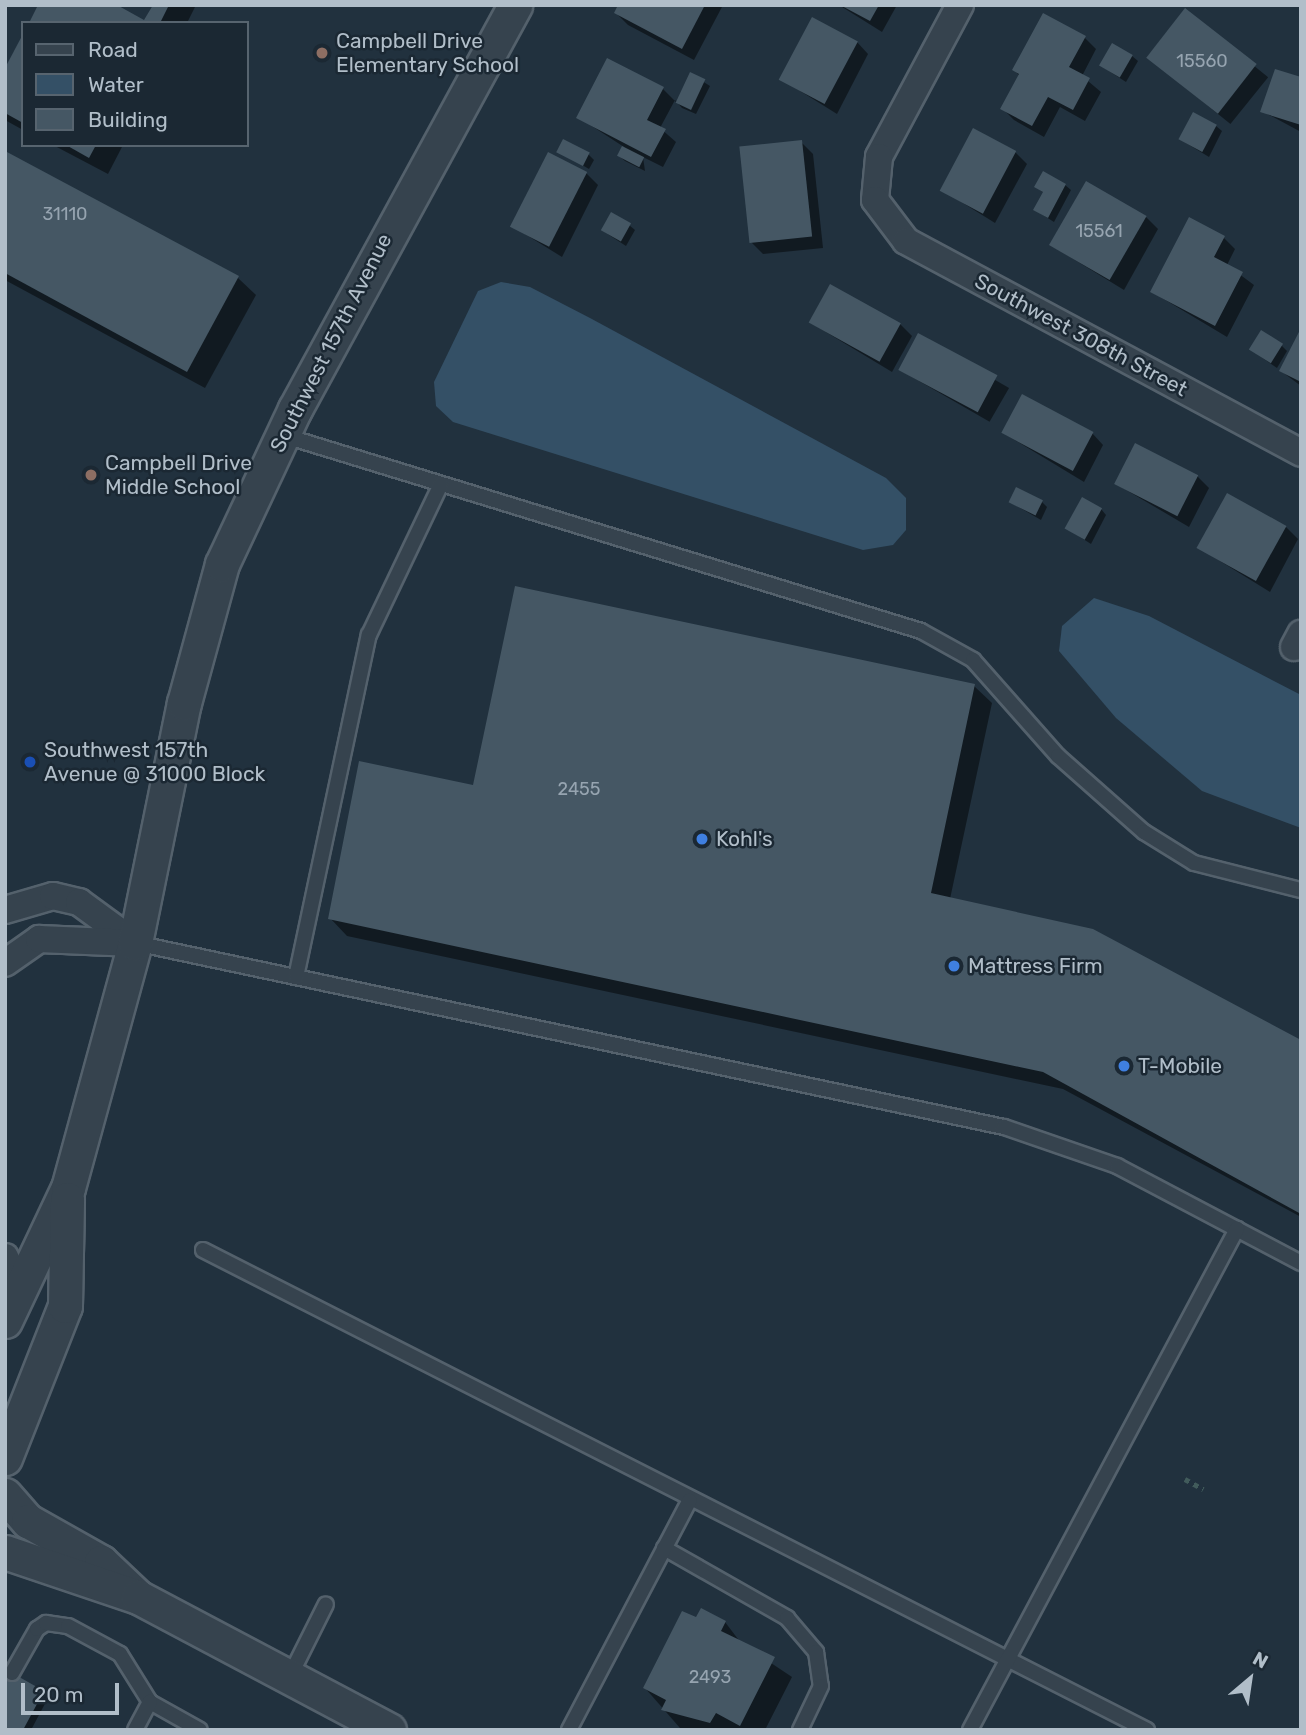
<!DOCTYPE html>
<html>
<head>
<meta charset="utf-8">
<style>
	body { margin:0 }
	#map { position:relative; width:1306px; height:1735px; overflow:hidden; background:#21313e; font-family:Rubik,sans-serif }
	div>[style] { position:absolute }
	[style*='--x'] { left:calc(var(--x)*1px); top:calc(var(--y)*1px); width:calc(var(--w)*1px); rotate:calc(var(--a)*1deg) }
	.water>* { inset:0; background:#345066 }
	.shadow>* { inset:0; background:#0007; transform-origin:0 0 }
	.building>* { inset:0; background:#455764; transform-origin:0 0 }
	.path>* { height:4.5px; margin-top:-2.25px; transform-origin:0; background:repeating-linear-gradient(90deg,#415b5b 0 5px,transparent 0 10px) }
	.roads { filter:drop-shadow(2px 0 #54616c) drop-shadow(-2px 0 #54616c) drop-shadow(0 2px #54616c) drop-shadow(0 -2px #54616c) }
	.service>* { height:14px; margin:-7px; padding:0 7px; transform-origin:7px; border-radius:7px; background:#36434e }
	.minor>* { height:26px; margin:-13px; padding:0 13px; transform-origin:13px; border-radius:13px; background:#36434e }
	.tertiary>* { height:33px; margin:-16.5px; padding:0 16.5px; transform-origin:16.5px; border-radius:16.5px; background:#36434e }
	.dots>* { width:19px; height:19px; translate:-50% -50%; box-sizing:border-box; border:4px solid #1b2833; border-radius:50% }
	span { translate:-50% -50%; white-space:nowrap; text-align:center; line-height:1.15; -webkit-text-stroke:5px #1b2833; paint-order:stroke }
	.number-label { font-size:18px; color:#96a4b0 }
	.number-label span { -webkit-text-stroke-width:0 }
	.poi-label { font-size:21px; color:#b1bec9 }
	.left { translate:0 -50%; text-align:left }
	.street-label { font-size:21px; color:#b1bec9 }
	.frame { position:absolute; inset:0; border:7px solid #b1bec9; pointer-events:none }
	.legend { position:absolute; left:21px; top:21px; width:228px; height:126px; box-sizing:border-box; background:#1b2833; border:2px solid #57646f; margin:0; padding:9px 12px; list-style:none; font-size:21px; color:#b1bec9 }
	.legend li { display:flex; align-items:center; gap:14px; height:35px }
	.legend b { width:35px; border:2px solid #57646f }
	.north { position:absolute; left:1215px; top:1644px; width:70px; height:70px; -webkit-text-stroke:5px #1b2833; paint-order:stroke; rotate:29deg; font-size:19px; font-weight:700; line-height:28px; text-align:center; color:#b1bec9 }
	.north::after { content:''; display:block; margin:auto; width:24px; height:32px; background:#b1bec9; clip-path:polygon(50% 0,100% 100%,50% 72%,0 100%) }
	.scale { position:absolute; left:21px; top:1683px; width:98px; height:32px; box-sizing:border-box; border:4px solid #b1bec9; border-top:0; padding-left:9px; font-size:21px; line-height:24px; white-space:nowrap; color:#b1bec9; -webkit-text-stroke:5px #1b2833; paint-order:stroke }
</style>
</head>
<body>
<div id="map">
	<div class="water">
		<div style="clip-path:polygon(501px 282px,530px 287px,590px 318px,886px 478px,906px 498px,906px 530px,893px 545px,863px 550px,453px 422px,436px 406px,434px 382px,478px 291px)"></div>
		<div style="clip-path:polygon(1094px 598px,1149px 616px,1301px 695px,1301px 828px,1202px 791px,1116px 718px,1059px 651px,1062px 626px)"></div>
	</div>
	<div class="shadow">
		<div style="clip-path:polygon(155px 5px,196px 5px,187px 23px,31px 23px,145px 23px)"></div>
		<div style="clip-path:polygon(620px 5px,723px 5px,694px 60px,628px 25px,616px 13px)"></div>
		<div style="clip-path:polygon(839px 5px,897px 5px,882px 32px)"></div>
		<div style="left:1185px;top:10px;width:107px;height:60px;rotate:39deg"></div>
		<div style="clip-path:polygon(1084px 37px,1096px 49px,1082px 76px,1101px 92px,1085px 121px,1060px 107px,1044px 137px,1014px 120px,1002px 108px,1020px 76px,1014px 70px)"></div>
		<div style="clip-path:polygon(23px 38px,23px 130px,5px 120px,5px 71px)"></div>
		<div style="clip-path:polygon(857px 42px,868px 54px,837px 114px,781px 79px)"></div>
		<div style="clip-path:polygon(1132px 56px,1138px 61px,1126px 82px,1101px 66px)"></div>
		<div style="clip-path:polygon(691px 74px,710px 86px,696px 114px,682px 108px,675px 100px,660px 128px,676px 142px,663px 167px,643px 157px,645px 171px,625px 161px,619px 156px,624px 147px,578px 117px,663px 89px,677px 103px)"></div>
		<div style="clip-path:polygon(1301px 79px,1301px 132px,1262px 111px)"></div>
		<div style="clip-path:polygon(1216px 126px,1222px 131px,1209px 157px,1181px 140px)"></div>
		<div style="clip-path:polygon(801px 142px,813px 154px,823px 248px,763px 254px,751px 242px)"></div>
		<div style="clip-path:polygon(53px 145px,123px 145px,108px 174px)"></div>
		<div style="clip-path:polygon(558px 151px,588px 154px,594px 160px,589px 169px)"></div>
		<div style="clip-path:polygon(1015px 152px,1027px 164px,995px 223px,942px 190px)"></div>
		<div style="clip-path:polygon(8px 154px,238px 278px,256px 295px,205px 388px,5px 280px)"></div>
		<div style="clip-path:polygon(586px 173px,598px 185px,562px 257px,512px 226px)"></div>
		<div style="clip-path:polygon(1065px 185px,1071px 190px,1054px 222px,1035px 210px,1044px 193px,1036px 187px)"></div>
		<div style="clip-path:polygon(1146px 217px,1158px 229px,1124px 290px,1052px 246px)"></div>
		<div style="clip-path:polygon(629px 225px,635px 230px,626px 246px,603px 231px)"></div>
		<div style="clip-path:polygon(1224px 238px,1235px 249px,1227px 265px,1254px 285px,1227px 337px,1152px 292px)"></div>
		<div style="clip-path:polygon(811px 323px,900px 324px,912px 336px,892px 372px)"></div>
		<div style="clip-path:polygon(1301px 332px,1301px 386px,1281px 371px)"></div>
		<div style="left:919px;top:336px;width:104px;height:39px;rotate:30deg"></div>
		<div style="clip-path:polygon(1282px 346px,1287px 351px,1277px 368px,1251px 350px)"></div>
		<div style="clip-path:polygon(1003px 433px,1092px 433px,1103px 445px,1084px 482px)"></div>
		<div style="clip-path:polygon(1197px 476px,1209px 488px,1189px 527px,1116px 484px)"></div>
		<div style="clip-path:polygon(1010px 502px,1042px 502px,1047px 507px,1041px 520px)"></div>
		<div style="clip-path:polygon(1101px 509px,1106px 515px,1091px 544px,1066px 528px)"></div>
		<div style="clip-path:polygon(1286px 527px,1298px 539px,1270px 592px,1199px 548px)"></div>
		<div style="clip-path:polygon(974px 686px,992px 703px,950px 899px,1301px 1042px,1301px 1217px,1063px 1089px,347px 936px,330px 918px,475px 787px)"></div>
		<div style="clip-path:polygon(725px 1622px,741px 1643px,792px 1677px,765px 1730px,680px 1728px,645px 1688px)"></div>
		<div style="clip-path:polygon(43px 1692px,48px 1698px,31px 1730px,5px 1730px)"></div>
	</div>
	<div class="building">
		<div style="clip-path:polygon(38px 5px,117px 5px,144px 20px,153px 5px,169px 5px,160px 23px,29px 23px)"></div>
		<div style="clip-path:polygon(618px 5px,705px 5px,682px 49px,614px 13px)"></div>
		<div style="clip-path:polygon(840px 5px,879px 5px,870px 21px)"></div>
		<div style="left:1185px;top:8px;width:91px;height:63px;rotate:38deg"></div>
		<div style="clip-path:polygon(1043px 13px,1086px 36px,1069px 67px,1090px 78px,1073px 110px,1048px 97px,1032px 126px,1000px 109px,1019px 74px,1012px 70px)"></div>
		<div style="left:812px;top:17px;width:52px;height:71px;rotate:28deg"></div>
		<div style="clip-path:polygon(23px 34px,23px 123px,5px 113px,5px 68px)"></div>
		<div style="left:1112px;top:43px;width:24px;height:26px;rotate:30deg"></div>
		<div style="clip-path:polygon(607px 58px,664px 87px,647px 120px,666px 129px,651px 157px,576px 118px)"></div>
		<div style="clip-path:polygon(1275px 69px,1301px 77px,1301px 125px,1260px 112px)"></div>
		<div style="left:690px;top:72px;width:17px;height:34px;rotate:25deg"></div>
		<div style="left:1193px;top:112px;width:27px;height:31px;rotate:28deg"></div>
		<div style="left:973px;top:128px;width:49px;height:71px;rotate:28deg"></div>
		<div style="left:563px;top:139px;width:30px;height:15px;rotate:27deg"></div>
		<div style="left:802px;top:140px;width:97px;height:63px;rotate:84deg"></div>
		<div style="clip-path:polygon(66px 145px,96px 145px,89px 158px)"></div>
		<div style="left:622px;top:146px;width:25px;height:11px;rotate:27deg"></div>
		<div style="clip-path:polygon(7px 152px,239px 276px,187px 372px,5px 273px)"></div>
		<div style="left:548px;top:152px;width:44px;height:84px;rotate:27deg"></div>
		<div style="clip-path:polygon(1043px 171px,1066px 184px,1048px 218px,1033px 210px,1043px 192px,1034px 187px)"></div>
		<div style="left:1086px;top:181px;width:70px;height:74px;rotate:30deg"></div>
		<div style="left:611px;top:212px;width:23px;height:21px;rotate:29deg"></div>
		<div style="clip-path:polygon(1189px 217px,1225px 236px,1214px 257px,1243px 272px,1215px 326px,1150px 292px)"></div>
		<div style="left:830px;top:284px;width:81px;height:44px;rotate:29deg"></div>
		<div style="clip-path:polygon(1301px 328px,1301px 382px,1279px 371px)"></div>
		<div style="left:1261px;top:330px;width:26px;height:23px;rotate:32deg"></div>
		<div style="left:918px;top:333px;width:90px;height:42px;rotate:28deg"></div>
		<div style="left:1022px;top:394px;width:81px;height:44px;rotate:28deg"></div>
		<div style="left:1135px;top:443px;width:71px;height:46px;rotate:27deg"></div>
		<div style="left:1016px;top:487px;width:30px;height:17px;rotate:26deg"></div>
		<div style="left:1227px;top:493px;width:68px;height:63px;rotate:29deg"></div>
		<div style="left:1082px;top:497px;width:23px;height:36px;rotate:29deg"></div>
		<div style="clip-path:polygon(515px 586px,975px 684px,931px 893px,1093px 929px,1301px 1040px,1301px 1214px,1043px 1072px,328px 919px,359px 761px,473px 785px)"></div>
		<div style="clip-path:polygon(701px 1608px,726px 1621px,721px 1631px,775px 1657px,740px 1726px,716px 1713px,710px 1723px,661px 1710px,666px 1700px,643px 1688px,682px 1611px,696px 1617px)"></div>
		<div style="clip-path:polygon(5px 1669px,44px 1691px,23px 1730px,5px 1730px)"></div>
	</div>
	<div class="path">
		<div style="--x:1185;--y:1479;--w:21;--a:29"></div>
	</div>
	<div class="roads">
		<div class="service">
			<div style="--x:282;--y:435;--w:668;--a:17.05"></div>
			<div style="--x:921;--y:631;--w:60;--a:29.1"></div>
			<div style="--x:973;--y:660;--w:128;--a:48.5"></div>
			<div style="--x:1058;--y:756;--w:115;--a:41.5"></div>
			<div style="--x:1144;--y:832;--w:59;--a:31.8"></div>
			<div style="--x:1194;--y:863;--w:110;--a:14.2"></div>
			<div style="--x:135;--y:943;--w:888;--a:11.96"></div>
			<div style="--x:1004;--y:1127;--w:120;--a:19"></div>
			<div style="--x:1117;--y:1166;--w:208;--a:27.8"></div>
			<div style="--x:296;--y:977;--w:350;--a:-78"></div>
			<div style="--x:369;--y:635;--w:167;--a:-64.5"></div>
			<div style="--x:203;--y:1250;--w:1059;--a:26.95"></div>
			<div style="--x:664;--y:1548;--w:142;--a:29.6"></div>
			<div style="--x:787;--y:1618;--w:45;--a:49.5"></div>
			<div style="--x:816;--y:1652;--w:34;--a:82"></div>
			<div style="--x:821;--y:1686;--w:49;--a:115.5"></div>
			<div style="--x:12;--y:1673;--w:51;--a:-60.4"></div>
			<div style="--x:37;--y:1629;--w:11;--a:-34"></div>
			<div style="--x:46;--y:1623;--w:22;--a:8"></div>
			<div style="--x:68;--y:1626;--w:59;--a:28.3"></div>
			<div style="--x:120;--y:1654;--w:57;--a:58"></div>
			<div style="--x:150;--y:1702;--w:57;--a:29.2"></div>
			<div style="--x:290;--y:1676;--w:80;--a:-63.4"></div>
			<div style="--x:135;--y:1730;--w:32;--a:-62"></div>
			<div style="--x:569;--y:1730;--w:259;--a:-62.3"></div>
			<div style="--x:970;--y:1730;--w:568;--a:-61.95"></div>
		</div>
		<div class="minor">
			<div style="--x:960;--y:5;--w:172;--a:118.1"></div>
			<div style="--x:879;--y:157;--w:43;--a:95.3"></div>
			<div style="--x:875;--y:200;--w:51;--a:52.9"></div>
			<div style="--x:906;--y:241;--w:448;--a:28.2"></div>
			<div style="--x:1294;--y:647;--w:15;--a:-62"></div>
			<div style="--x:5;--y:910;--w:50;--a:-16.3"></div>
			<div style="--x:53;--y:896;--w:27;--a:13"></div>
			<div style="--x:79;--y:902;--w:69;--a:36.2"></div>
			<div style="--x:5;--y:963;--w:42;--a:-35.2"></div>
			<div style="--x:39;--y:939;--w:95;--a:2.4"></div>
			<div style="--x:5;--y:1257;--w:33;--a:65"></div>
		</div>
		<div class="tertiary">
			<div style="--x:5;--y:1321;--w:147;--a:-64.7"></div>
			<div style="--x:68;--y:1188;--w:254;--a:-74.7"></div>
			<div style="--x:135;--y:943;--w:245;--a:-78.5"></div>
			<div style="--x:184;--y:703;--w:144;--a:-74.7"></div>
			<div style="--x:222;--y:564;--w:171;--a:-64.8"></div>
			<div style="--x:295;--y:409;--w:460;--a:-61.4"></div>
			<div style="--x:5;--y:1458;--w:163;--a:-68.5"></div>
			<div style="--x:65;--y:1306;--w:107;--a:-88.9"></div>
			<div style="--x:5;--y:1495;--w:35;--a:49"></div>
			<div style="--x:28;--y:1521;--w:84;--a:29.3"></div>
			<div style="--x:101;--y:1562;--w:48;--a:43.3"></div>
			<div style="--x:5;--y:1552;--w:140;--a:18.7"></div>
			<div style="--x:138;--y:1597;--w:284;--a:27.9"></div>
		</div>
	</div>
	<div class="dots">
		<div style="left:322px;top:53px;background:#8d6e63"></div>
		<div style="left:91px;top:475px;background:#8d6e63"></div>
		<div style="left:30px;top:762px;background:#1a4fb4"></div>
		<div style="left:702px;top:839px;background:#3f7fe0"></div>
		<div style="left:954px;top:966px;background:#3f7fe0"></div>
		<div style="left:1124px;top:1066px;background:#3f7fe0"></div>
	</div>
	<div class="number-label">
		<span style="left:1202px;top:61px">15560</span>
		<span style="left:65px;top:214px">31110</span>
		<span style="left:1099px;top:231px">15561</span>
		<span style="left:579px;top:789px">2455</span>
		<span style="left:710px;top:1677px">2493</span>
	</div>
	<div class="poi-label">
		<span class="left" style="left:336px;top:53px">Campbell Drive<br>Elementary School</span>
		<span class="left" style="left:105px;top:475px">Campbell Drive<br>Middle School</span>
		<span class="left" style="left:44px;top:762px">Southwest 157th<br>Avenue @ 31000 Block</span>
		<span class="left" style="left:716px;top:839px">Kohl's</span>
		<span class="left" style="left:968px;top:966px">Mattress Firm</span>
		<span class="left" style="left:1138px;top:1066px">T-Mobile</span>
	</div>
	<div class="street-label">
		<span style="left:1081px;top:335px;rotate:28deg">Southwest 308th Street</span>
		<span style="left:331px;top:343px;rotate:-63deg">Southwest 157th Avenue</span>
	</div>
	<div class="frame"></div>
	<ul class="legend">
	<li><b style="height:9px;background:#36434e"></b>Road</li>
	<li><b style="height:19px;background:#345066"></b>Water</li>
	<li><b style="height:19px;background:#455764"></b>Building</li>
	</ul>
	<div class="north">N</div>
	<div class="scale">20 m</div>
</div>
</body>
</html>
